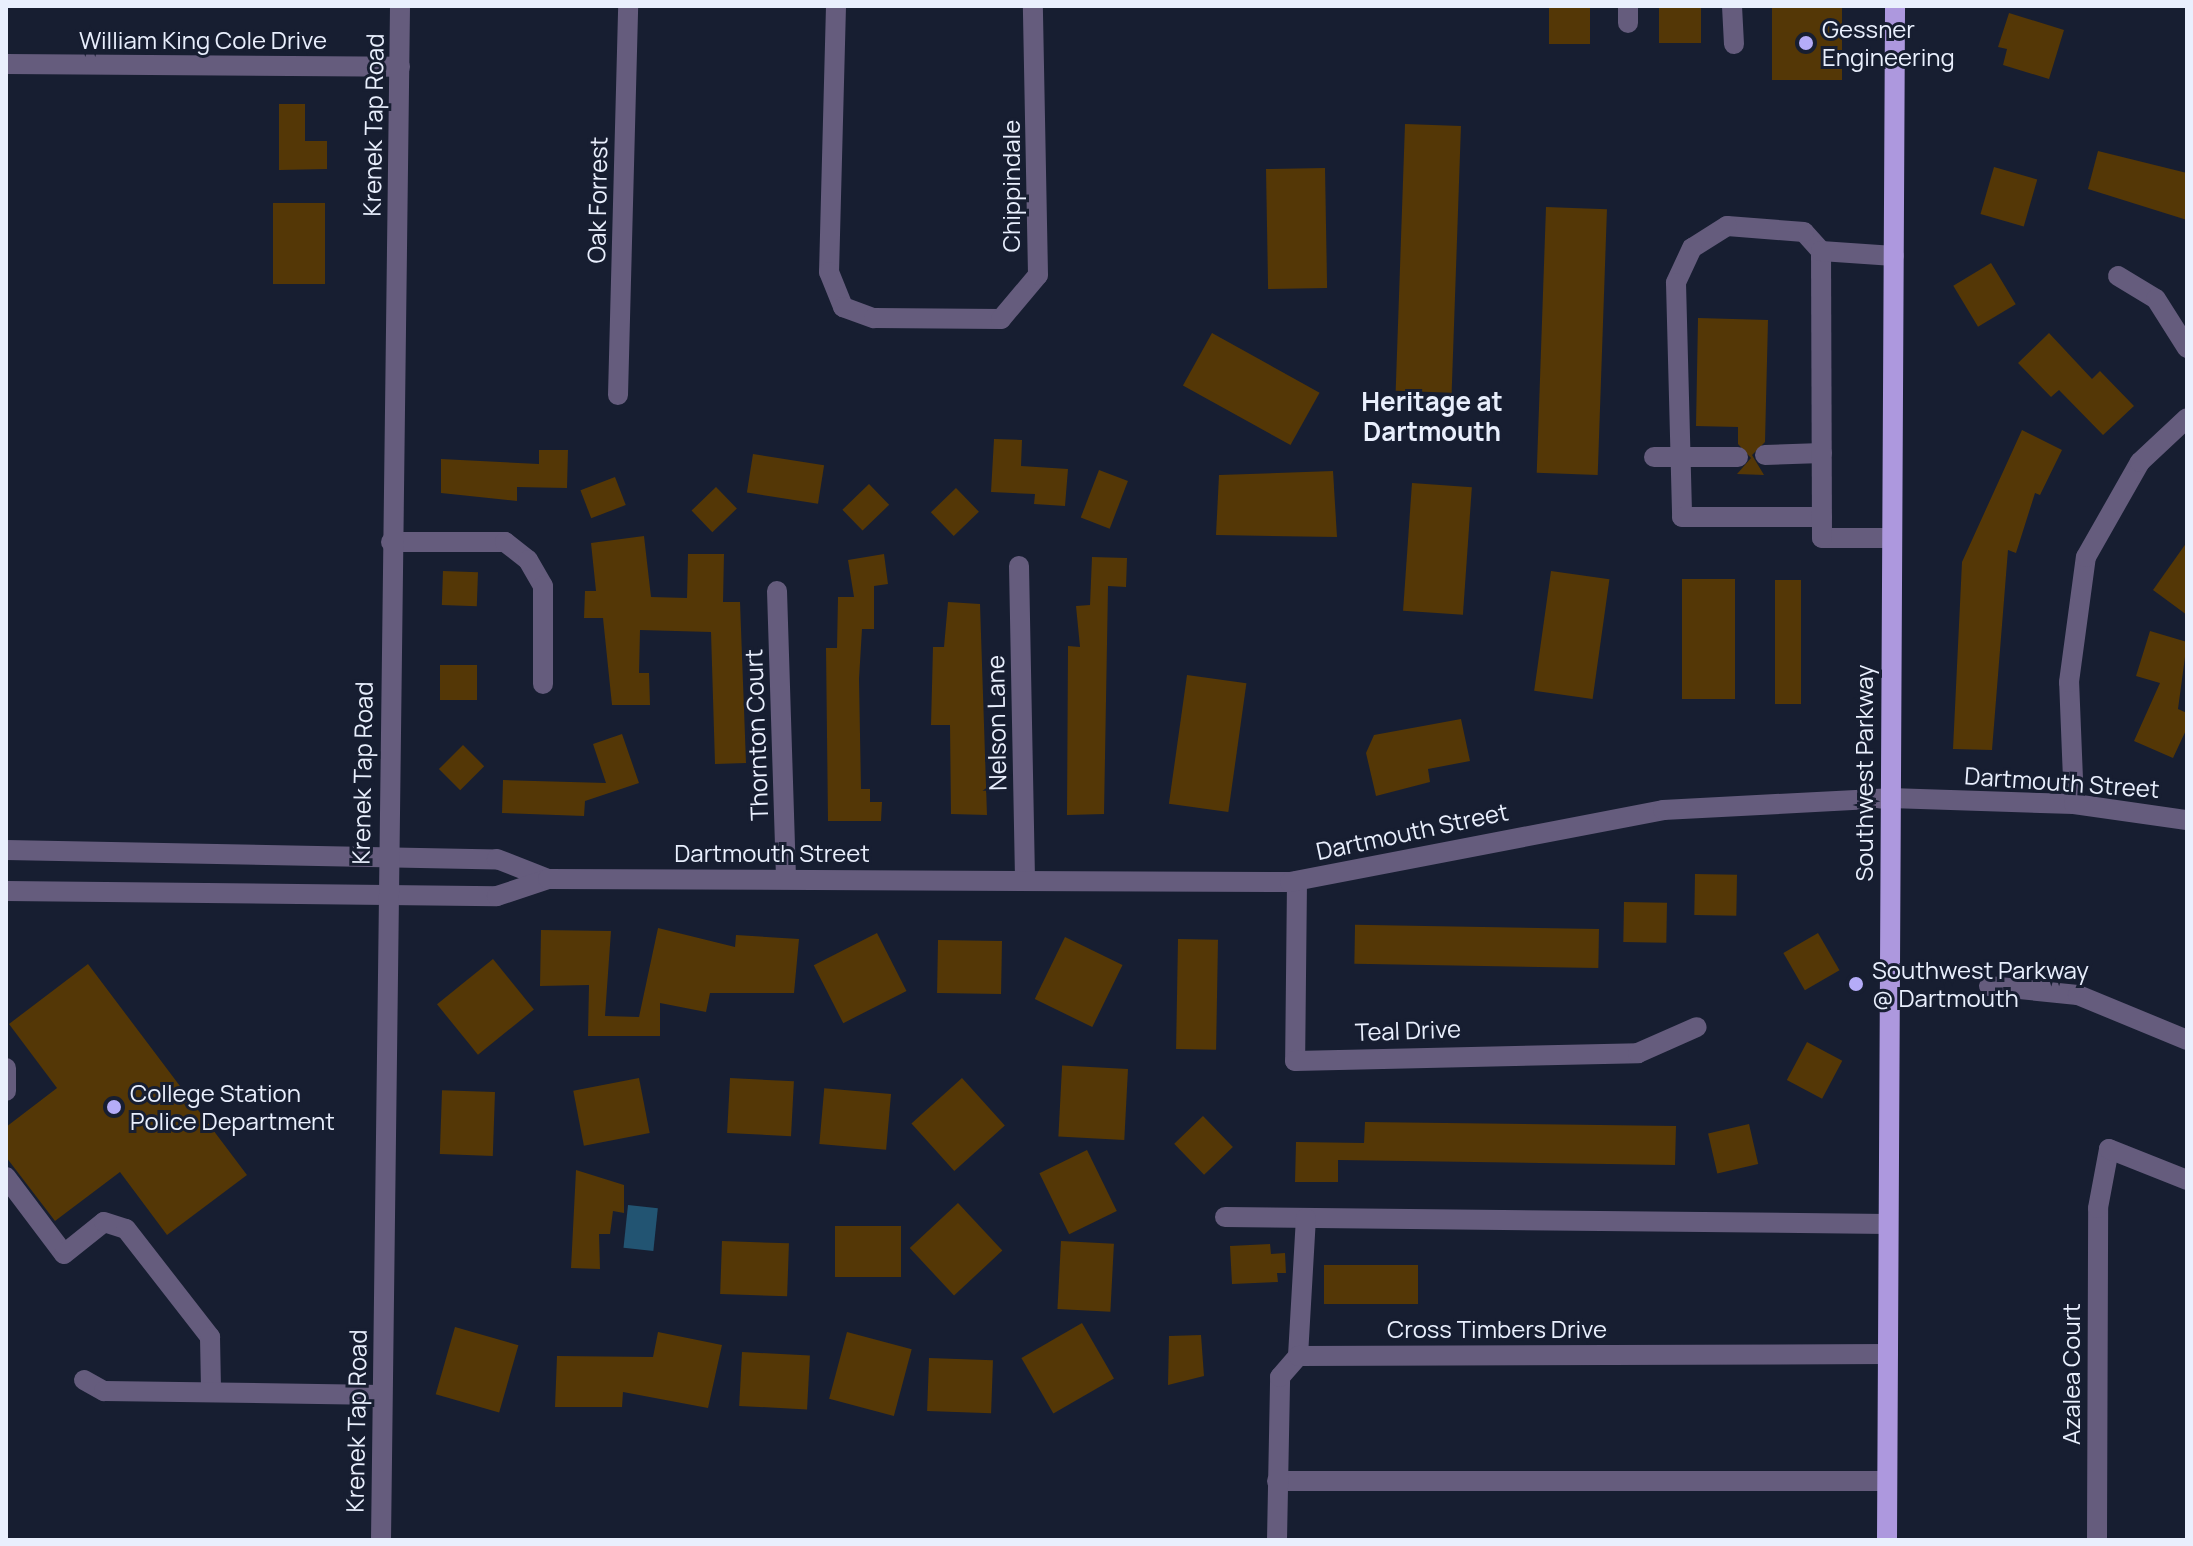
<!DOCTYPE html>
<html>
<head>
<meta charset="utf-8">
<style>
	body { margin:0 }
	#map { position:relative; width:2193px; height:1546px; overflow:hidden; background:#171e31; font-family:Manrope,sans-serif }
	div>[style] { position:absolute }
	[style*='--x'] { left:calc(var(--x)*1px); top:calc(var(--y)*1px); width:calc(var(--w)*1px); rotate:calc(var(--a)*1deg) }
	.water>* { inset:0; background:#225472; transform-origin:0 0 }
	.building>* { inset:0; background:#543706; transform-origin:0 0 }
	.minor>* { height:20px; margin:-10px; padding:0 10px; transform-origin:10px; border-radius:10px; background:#655c7d }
	.major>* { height:20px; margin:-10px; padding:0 10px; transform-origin:10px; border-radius:10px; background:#ad98de }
	.dots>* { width:22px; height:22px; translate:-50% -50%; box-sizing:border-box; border:4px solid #171e31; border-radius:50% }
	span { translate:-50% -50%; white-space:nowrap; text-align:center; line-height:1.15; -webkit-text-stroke:6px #171e31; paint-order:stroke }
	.poi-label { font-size:24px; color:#e9effd }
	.left { translate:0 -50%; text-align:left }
	.street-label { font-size:24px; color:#e9effd }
	.neighbourhood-label { font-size:26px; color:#e9effd; font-weight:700 }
	.frame { position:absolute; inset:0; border:8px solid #e9effd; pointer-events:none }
</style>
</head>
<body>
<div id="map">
	<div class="water">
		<div style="left:628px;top:1205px;width:30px;height:43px;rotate:6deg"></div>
	</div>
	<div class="building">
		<div style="left:1549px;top:6px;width:41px;height:38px"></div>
		<div style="left:1659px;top:6px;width:42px;height:37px"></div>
		<div style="left:1772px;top:6px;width:70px;height:74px"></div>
		<div style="clip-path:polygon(2009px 13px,2064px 30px,2049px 79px,2003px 65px,2007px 49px,1998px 47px)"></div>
		<div style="clip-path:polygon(279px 104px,305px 104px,305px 141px,327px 141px,327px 169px,279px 170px)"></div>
		<div style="left:1405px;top:124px;width:56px;height:267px;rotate:2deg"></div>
		<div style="clip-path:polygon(2098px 151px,2187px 173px,2187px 220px,2088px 189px)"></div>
		<div style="left:1994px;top:167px;width:45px;height:49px;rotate:16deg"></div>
		<div style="left:1325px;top:168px;width:120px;height:59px;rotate:89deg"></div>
		<div style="left:273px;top:203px;width:52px;height:81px"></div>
		<div style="left:1546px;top:207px;width:61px;height:266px;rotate:2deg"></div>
		<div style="left:1991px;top:263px;width:48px;height:44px;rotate:59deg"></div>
		<div style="clip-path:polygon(1698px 318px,1768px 320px,1765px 442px,1752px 455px,1764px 475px,1737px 474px,1751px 458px,1738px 444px,1738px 427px,1696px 426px)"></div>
		<div style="left:1212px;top:333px;width:123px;height:60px;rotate:29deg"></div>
		<div style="clip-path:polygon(2049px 333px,2092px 379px,2100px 371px,2134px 406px,2103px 435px,2059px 390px,2051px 397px,2018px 363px)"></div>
		<div style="clip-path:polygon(2022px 430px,2062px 450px,2040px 495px,2035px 493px,2016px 553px,2008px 550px,1992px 750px,1953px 749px,1962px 562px)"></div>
		<div style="clip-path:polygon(994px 439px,1022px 440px,1021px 466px,1068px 469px,1065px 506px,1034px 504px,1035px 494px,991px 492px)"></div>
		<div style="clip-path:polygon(539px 450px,568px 450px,567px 488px,517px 487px,517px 501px,441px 493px,441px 459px,539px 464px)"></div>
		<div style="left:753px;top:454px;width:72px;height:39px;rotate:9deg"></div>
		<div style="left:1099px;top:470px;width:31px;height:51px;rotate:21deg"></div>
		<div style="clip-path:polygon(1333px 471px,1337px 537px,1216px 535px,1219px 475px)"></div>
		<div style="left:615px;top:477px;width:30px;height:37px;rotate:69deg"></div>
		<div style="left:1412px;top:483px;width:60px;height:128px;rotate:4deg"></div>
		<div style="left:869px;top:484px;width:29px;height:37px;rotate:46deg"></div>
		<div style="left:716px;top:487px;width:30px;height:34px;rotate:46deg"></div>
		<div style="left:956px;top:488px;width:33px;height:35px;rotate:46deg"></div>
		<div style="clip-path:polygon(644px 536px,651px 597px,687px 598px,688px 554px,724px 554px,723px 602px,740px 602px,746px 763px,715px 764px,711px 632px,640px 630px,639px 673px,649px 673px,650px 705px,612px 705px,603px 618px,584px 618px,585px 591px,596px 591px,591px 543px)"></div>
		<div style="clip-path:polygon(2187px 542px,2187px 615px,2153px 590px)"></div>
		<div style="clip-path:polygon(884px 554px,888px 584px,874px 586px,874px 629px,862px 629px,859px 679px,861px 789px,870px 789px,870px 802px,882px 802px,881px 821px,828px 821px,826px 648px,837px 648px,838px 597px,854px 597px,848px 560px)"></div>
		<div style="clip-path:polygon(1092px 557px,1127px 558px,1126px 587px,1108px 586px,1104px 814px,1067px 815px,1068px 646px,1080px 647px,1076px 606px,1090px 605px)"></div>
		<div style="left:443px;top:571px;width:35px;height:34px;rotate:2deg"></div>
		<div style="left:1551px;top:571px;width:59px;height:121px;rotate:8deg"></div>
		<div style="left:1682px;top:579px;width:53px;height:120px"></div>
		<div style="left:1775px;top:580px;width:26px;height:124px"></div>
		<div style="clip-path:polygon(948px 602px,980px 604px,987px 815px,951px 814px,950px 725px,931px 725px,933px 647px,944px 647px)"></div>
		<div style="clip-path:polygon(2150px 631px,2187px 642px,2178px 709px,2187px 713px,2187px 728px,2173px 758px,2134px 741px,2160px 683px,2136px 676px)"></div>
		<div style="left:440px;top:665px;width:37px;height:35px"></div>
		<div style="left:1187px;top:675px;width:60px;height:130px;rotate:8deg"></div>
		<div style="clip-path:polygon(1461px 719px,1470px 761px,1428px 769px,1430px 782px,1376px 796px,1366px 753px,1374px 735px)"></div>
		<div style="clip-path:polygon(622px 734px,639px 783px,585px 801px,584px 816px,502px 813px,503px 780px,606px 783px,593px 744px)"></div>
		<div style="left:463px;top:745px;width:30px;height:34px;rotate:45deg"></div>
		<div style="left:1695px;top:874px;width:42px;height:41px;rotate:1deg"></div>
		<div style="left:1624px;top:902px;width:43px;height:40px;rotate:1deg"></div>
		<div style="clip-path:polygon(658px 928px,735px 947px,736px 935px,799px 939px,794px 993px,710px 993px,706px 1012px,660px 1003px,660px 1036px,588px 1036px,589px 985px,540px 986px,541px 930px,611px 931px,605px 1016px,639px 1017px)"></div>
		<div style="left:1599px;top:929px;width:39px;height:244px;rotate:91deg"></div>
		<div style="left:877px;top:933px;width:65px;height:71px;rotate:63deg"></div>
		<div style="left:1818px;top:933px;width:43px;height:40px;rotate:60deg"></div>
		<div style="left:1065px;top:937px;width:64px;height:69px;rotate:26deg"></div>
		<div style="left:1178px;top:939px;width:40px;height:110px;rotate:1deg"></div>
		<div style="left:938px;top:940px;width:64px;height:53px;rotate:1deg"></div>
		<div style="left:493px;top:959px;width:65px;height:72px;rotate:51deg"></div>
		<div style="clip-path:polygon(88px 964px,247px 1175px,167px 1235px,120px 1172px,55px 1221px,6px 1157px,6px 1127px,57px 1088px,9px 1024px)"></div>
		<div style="left:1807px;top:1042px;width:40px;height:43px;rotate:28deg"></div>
		<div style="left:1128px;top:1069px;width:71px;height:66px;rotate:93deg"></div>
		<div style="left:639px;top:1078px;width:56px;height:67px;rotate:79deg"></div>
		<div style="left:730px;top:1078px;width:64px;height:55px;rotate:3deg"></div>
		<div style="left:962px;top:1078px;width:64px;height:68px;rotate:48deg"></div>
		<div style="left:495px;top:1092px;width:64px;height:53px;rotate:92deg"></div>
		<div style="left:891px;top:1094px;width:56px;height:67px;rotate:95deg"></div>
		<div style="left:1203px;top:1116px;width:43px;height:40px;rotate:46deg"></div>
		<div style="clip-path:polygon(1365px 1122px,1676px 1126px,1675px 1165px,1338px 1160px,1338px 1182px,1295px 1182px,1296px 1142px,1364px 1143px)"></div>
		<div style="left:1749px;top:1124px;width:41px;height:42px;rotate:77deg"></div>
		<div style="left:1087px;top:1150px;width:68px;height:53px;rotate:64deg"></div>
		<div style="clip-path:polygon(576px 1170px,624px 1185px,624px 1213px,613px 1211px,610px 1234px,599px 1234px,600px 1269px,571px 1268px)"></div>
		<div style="left:958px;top:1203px;width:65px;height:66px;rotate:47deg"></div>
		<div style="left:835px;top:1226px;width:66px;height:51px"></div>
		<div style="left:722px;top:1241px;width:67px;height:53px;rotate:2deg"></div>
		<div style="left:1061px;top:1241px;width:53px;height:68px;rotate:3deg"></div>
		<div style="clip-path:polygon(1270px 1244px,1271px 1254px,1285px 1253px,1286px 1273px,1277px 1273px,1278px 1282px,1232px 1284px,1230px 1246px)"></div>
		<div style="left:1324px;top:1265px;width:94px;height:39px"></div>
		<div style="left:1082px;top:1323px;width:64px;height:70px;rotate:60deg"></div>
		<div style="left:455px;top:1327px;width:66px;height:70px;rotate:16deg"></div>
		<div style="clip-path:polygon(658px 1332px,722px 1345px,708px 1408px,623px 1392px,622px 1407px,555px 1407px,557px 1356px,653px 1357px)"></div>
		<div style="left:847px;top:1332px;width:67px;height:69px;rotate:15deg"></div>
		<div style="clip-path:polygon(1201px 1335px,1204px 1376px,1168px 1385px,1169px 1336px)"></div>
		<div style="left:742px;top:1352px;width:68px;height:54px;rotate:3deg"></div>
		<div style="left:929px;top:1358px;width:64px;height:53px;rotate:2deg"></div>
	</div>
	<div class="minor">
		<div style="--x:836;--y:6;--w:266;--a:91.5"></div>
		<div style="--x:829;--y:272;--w:38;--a:68"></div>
		<div style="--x:843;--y:307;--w:33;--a:20"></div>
		<div style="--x:874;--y:318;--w:127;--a:0.5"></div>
		<div style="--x:1001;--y:319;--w:57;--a:-49.9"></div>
		<div style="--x:1038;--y:275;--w:269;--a:-91.1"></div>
		<div style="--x:1732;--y:6;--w:38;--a:87"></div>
		<div style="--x:1628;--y:23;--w:17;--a:-90"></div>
		<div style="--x:6;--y:64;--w:394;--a:0.4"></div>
		<div style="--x:1821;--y:251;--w:25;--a:-132"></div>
		<div style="--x:1804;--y:232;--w:77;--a:-175.5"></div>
		<div style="--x:1727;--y:226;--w:41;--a:147.8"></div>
		<div style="--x:1692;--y:248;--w:38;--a:115"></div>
		<div style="--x:1676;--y:283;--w:234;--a:88.5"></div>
		<div style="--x:1682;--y:517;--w:140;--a:0"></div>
		<div style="--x:2118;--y:276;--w:44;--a:31.2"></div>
		<div style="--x:2156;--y:299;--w:58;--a:57.7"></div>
		<div style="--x:618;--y:395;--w:389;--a:-88.5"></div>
		<div style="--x:1765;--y:455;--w:57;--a:-2"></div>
		<div style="--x:1654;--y:457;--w:84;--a:0"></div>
		<div style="--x:1892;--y:538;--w:70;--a:180"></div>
		<div style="--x:1822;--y:538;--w:287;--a:-90.2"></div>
		<div style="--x:1821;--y:251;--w:73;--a:3.9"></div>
		<div style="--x:391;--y:542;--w:114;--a:0"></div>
		<div style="--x:505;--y:542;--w:29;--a:38"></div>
		<div style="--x:528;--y:560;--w:30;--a:60"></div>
		<div style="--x:543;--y:586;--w:98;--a:90"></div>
		<div style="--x:1019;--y:566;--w:313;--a:88.9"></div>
		<div style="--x:777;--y:591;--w:288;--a:88.2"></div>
		<div style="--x:2074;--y:804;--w:122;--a:-92.3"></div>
		<div style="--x:2069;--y:682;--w:126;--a:-82.3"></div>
		<div style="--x:2086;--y:557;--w:109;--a:-60.4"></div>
		<div style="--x:2140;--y:462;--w:64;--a:-43.1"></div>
		<div style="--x:6;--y:850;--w:491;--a:1.1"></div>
		<div style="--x:497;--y:859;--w:55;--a:21.4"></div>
		<div style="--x:1297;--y:881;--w:180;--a:90.6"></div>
		<div style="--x:1295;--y:1061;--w:343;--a:-1.3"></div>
		<div style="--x:1638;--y:1053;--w:64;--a:-23.8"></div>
		<div style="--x:6;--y:891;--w:491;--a:0.6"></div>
		<div style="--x:497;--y:896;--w:54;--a:-18.4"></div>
		<div style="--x:548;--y:879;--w:742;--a:0.23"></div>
		<div style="--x:1290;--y:882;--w:380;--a:-10.9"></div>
		<div style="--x:1663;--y:810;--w:227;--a:-3"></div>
		<div style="--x:1890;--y:798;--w:184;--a:1.9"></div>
		<div style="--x:2074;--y:804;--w:114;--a:8.1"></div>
		<div style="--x:1989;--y:986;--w:89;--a:5.8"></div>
		<div style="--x:2078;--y:995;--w:118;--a:22.4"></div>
		<div style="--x:6;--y:1068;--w:23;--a:90"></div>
		<div style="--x:6;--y:1177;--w:96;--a:53"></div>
		<div style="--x:64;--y:1254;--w:51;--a:-38.7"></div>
		<div style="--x:104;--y:1222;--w:23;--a:18"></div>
		<div style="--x:126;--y:1229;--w:137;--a:52.1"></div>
		<div style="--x:210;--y:1337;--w:54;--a:88.9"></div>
		<div style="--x:1225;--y:1217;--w:663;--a:0.6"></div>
		<div style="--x:1298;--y:1356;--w:138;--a:-86.7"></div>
		<div style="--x:84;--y:1380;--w:23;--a:29"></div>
		<div style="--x:104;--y:1391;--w:278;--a:0.8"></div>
		<div style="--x:1277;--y:1481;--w:610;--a:0"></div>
		<div style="--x:381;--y:1540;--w:1534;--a:-89.29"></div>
		<div style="--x:1277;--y:1540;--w:163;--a:-88.9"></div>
		<div style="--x:1280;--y:1377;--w:28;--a:-49"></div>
		<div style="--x:1298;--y:1356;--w:590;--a:-0.19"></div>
		<div style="--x:2097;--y:1540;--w:332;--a:-89.8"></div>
		<div style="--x:2098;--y:1208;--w:60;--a:-79.4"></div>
		<div style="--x:2109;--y:1149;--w:84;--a:21.7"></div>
	</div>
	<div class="major">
		<div style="--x:1887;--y:1540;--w:1534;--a:-89.7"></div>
	</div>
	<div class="dots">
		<div style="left:1806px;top:43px;background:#b5acf8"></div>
		<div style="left:1856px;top:984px;background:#b5acf8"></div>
		<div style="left:114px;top:1107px;background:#b5acf8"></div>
	</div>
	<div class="poi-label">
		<span class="left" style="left:1822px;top:43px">Gessner<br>Engineering</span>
		<span class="left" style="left:1872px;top:984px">Southwest Parkway<br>@ Dartmouth</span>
		<span class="left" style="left:130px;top:1107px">College Station<br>Police Department</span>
	</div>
	<div class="street-label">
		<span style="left:203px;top:40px">William King Cole Drive</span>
		<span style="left:373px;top:125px;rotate:-89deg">Krenek Tap Road</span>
		<span style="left:1011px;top:186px;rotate:-90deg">Chippindale</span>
		<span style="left:597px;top:200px;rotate:-89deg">Oak Forrest</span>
		<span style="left:996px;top:723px;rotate:-91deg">Nelson Lane</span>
		<span style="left:756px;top:735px;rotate:-92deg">Thornton Court</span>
		<span style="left:362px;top:773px;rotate:-89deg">Krenek Tap Road</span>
		<span style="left:1864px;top:773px;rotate:-90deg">Southwest Parkway</span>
		<span style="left:2062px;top:782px;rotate:4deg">Dartmouth Street</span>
		<span style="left:1412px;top:831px;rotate:-12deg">Dartmouth Street</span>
		<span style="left:772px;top:853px">Dartmouth Street</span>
		<span style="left:1408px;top:1030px;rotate:-2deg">Teal Drive</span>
		<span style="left:1497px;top:1329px">Cross Timbers Drive</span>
		<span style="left:2071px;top:1374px;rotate:-90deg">Azalea Court</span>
		<span style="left:356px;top:1421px;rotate:-89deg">Krenek Tap Road</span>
	</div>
	<div class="neighbourhood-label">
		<span style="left:1432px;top:417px">Heritage at<br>Dartmouth</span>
	</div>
	<div class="frame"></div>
</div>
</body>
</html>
